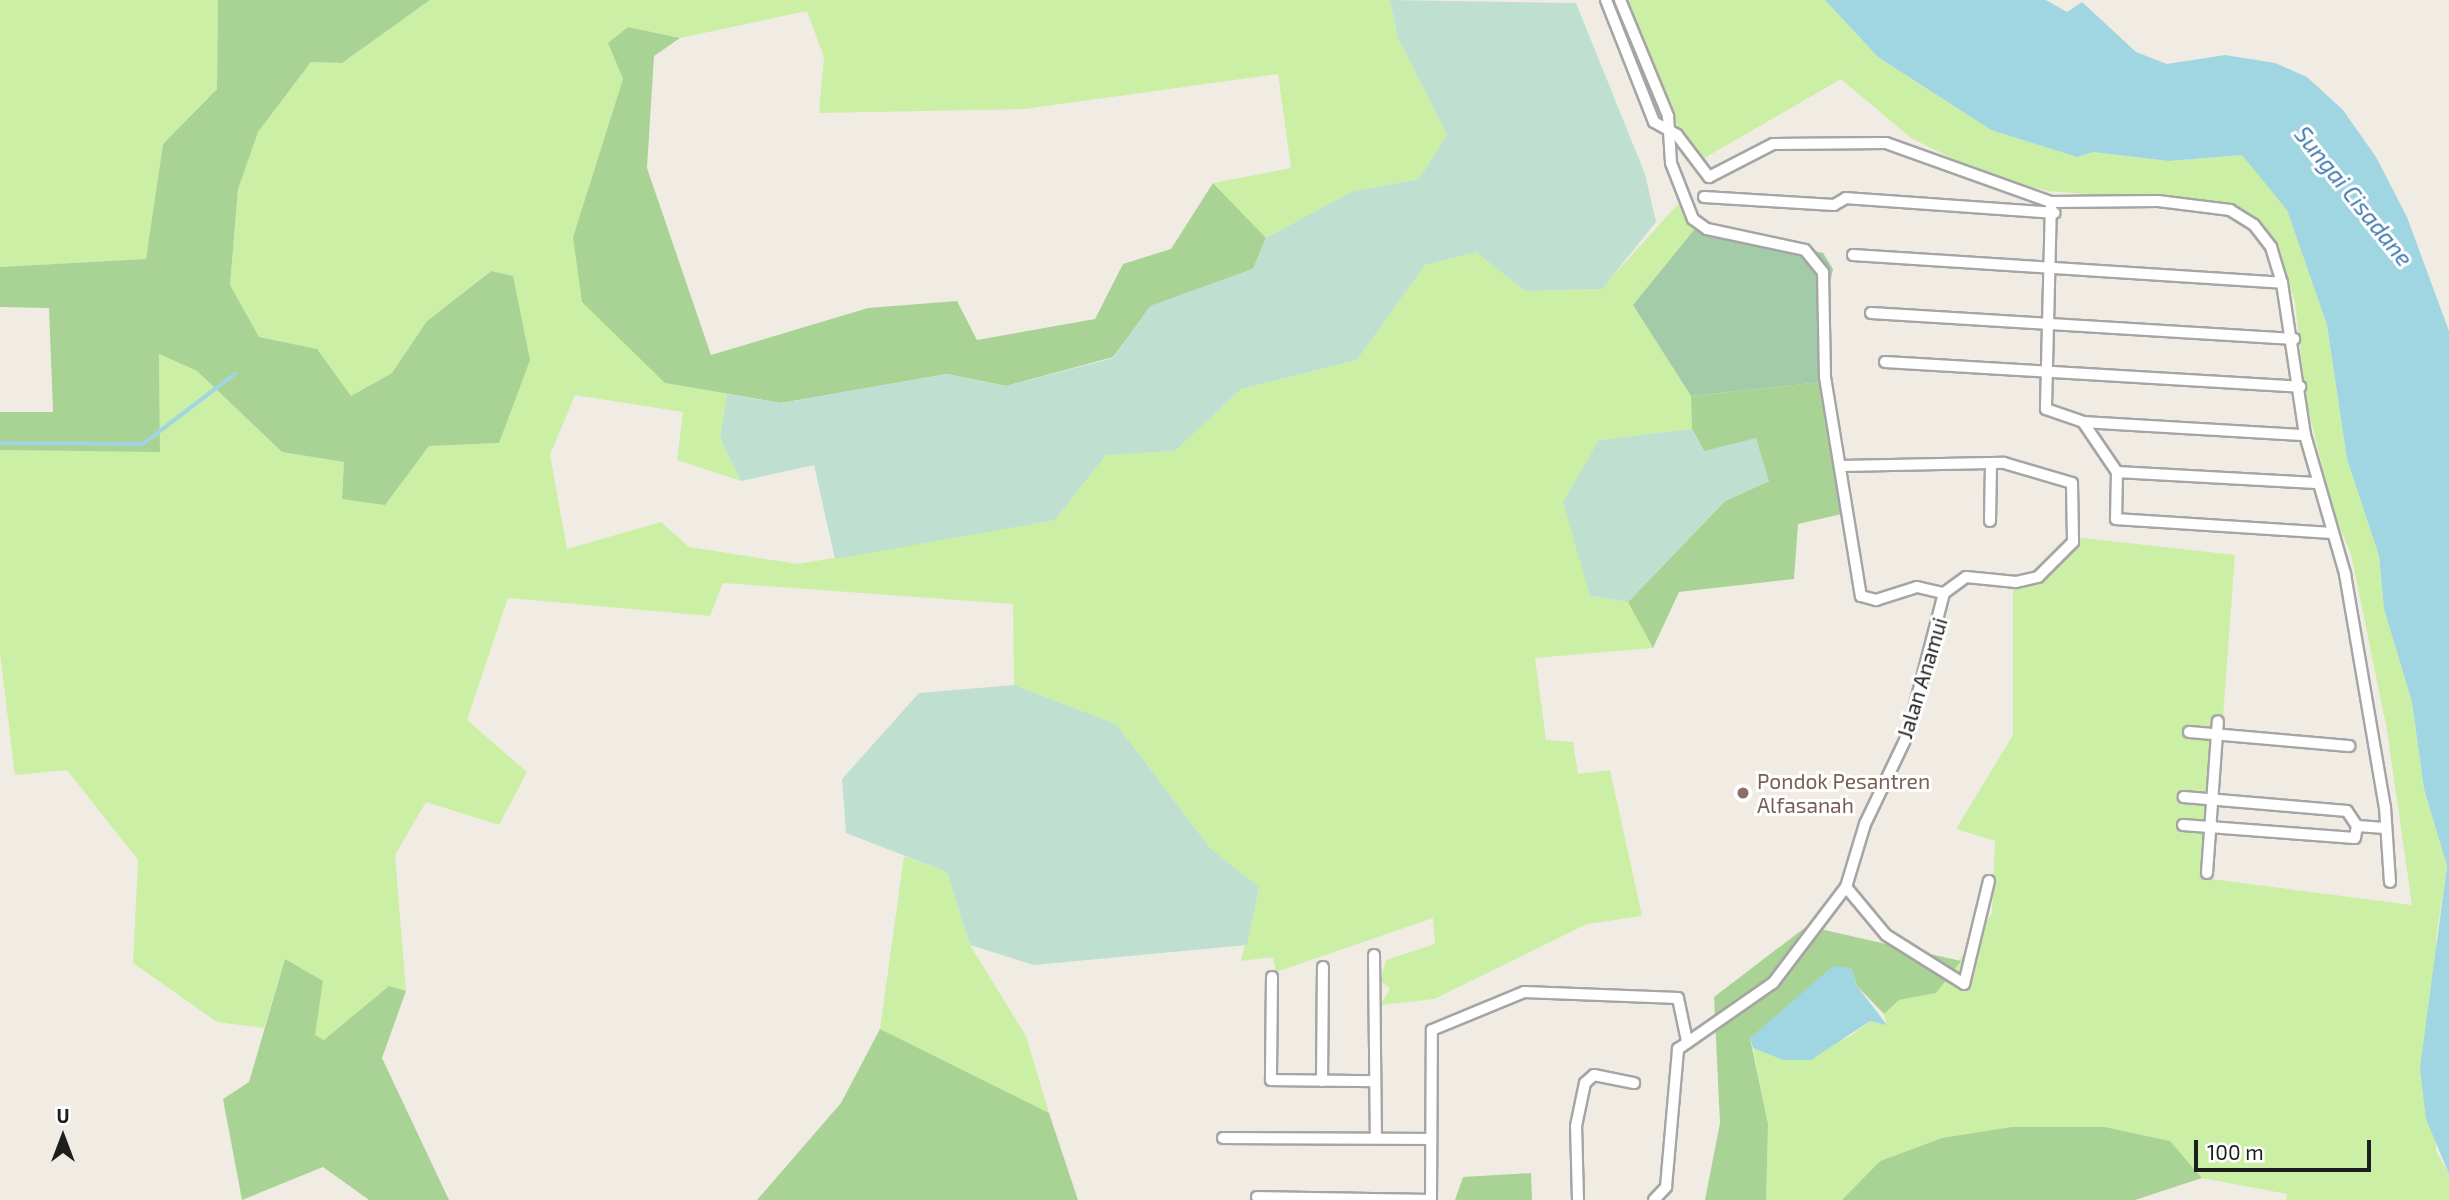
<!DOCTYPE html>
<html>
<head>
<meta charset="utf-8">
<style>
	body { margin:0 }
	#map { position:relative; width:2449px; height:1200px; overflow:hidden; background:#f0ece4; font-family:"Exo 2",sans-serif }
	div>[style] { position:absolute }
	[style*='--x'] { left:calc(var(--x)*1px); top:calc(var(--y)*1px); width:calc(var(--w)*1px); rotate:calc(var(--a)*1deg) }
	.grass>* { inset:0; background:#cbefa5 }
	.forest>* { inset:0; background:#a9d394 }
	.wetland>* { inset:0; background:#bfe0d0 }
	.cemetery>* { inset:0; background:#a3cba8 }
	.water>* { inset:0; background:#a0d5e2 }
	.stream>* { height:3.5px; margin:-1.75px; padding:0 1.75px; transform-origin:1.75px; border-radius:1.75px; background:#a0d5e2 }
	.roads { filter:drop-shadow(2px 0 #a5a5a5) drop-shadow(-2px 0 #a5a5a5) drop-shadow(0 2px #a5a5a5) drop-shadow(0 -2px #a5a5a5) }
	.minor>* { height:10px; margin:-5px; padding:0 5px; transform-origin:5px; border-radius:5px; background:#fff }
	.dots>* { width:19px; height:19px; translate:-50% -50%; box-sizing:border-box; border:4px solid #fff; border-radius:50% }
	span { translate:-50% -50%; white-space:nowrap; text-align:center; line-height:1.15; -webkit-text-stroke:6px #fff; paint-order:stroke }
	.street-label { font-size:21px; color:#1e1e1e }
	.education-label { font-size:21px; color:#785e54 }
	.left { translate:0 -50%; text-align:left }
	.water-label { font-size:23px; color:#407aaf; font-style:italic }
	.north { position:absolute; left:28px; top:1102px; width:70px; height:70px; -webkit-text-stroke:5px #fff; paint-order:stroke; rotate:0deg; font-size:19px; font-weight:700; line-height:28px; text-align:center; color:#1e1e1e }
	.north::after { content:''; display:block; margin:auto; width:24px; height:32px; background:#1e1e1e; clip-path:polygon(50% 0,100% 100%,50% 72%,0 100%) }
	.scale { position:absolute; left:2194px; top:1140px; width:177px; height:32px; box-sizing:border-box; border:4px solid #1e1e1e; border-top:0; padding-left:9px; font-size:21px; line-height:24px; white-space:nowrap; color:#1e1e1e; -webkit-text-stroke:5px #fff; paint-order:stroke }
</style>
</head>
<body>
<div id="map">
	<div class="grass">
		<div style="clip-path:polygon(0 0,218px 0,217px 89px,163px 144px,146px 259px,0 267px)"></div>
		<div style="clip-path:polygon(430px 0,1390px 0,1398px 38px,1447px 135px,1419px 179px,1351px 192px,1266px 238px,1213px 183px,1291px 168px,1278px 74px,1025px 109px,819px 113px,824px 57px,807px 11px,680px 38px,628px 27px,608px 43px,623px 79px,573px 237px,665px 383px,727px 394px,720px 438px,741px 481px,677px 460px,683px 412px,575px 395px,550px 455px,567px 549px,661px 522px,689px 547px,798px 564px,1055px 520px,1106px 455px,1175px 451px,1241px 389px,1357px 360px,1425px 265px,1476px 252px,1525px 291px,1601px 289px,1678px 204px,1698px 225px,1633px 305px,1691px 396px,1692px 429px,1599px 440px,1590px 596px,1628px 602px,1653px 648px,1535px 658px,1546px 740px,1573px 742px,1578px 774px,1610px 770px,1642px 916px,1587px 924px,1434px 999px,1381px 1005px,1390px 988px,1380px 981px,1386px 960px,1435px 944px,1433px 918px,1276px 972px,1273px 957px,1241px 961px,1259px 887px,1210px 848px,1116px 724px,1014px 685px,1013px 604px,723px 583px,710px 616px,508px 598px,467px 720px,527px 772px,499px 825px,426px 802px,395px 855px,406px 991px,389px 986px,325px 1040px,315px 1036px,285px 959px,264px 1028px,217px 1022px,133px 963px,138px 860px,67px 770px,15px 775px,0 654px,0 450px,160px 451px,159px 354px,197px 371px,282px 452px,344px 462px,342px 499px,385px 504px,429px 446px,499px 443px,518px 311px,513px 276px,490px 271px,427px 321px,392px 373px,351px 396px,316px 349px,259px 337px,230px 285px,238px 188px,258px 132px,311px 62px,342px 63px)"></div>
		<div style="clip-path:polygon(1622px 0,1825px 0,1878px 57px,1991px 130px,2077px 157px,2093px 152px,2169px 161px,2242px 155px,2264px 175px,2287px 210px,2327px 325px,2347px 459px,2379px 556px,2384px 609px,2412px 702px,2424px 789px,2447px 866px,2436px 939px,2436px 1151px,2449px 1174px,2449px 1200px,2286px 1200px,2287px 1194px,2202px 1178px,2170px 1141px,2105px 1127px,2011px 1127px,1942px 1138px,1880px 1161px,1842px 1200px,1766px 1200px,1768px 1124px,1753px 1048px,1783px 1060px,1849px 1037px,1870px 1021px,1887px 1024px,1884px 1014px,1899px 1000px,1936px 993px,1992px 913px,1995px 841px,1956px 829px,2013px 735px,2013px 579px,2039px 581px,2074px 537px,2235px 555px,2211px 879px,2412px 905px,2387px 730px,2351px 554px,2334px 514px,2306px 400px,2295px 303px,2280px 250px,2256px 219px,2225px 205px,2048px 191px,1985px 175px,1911px 138px,1841px 79px,1701px 160px,1679px 129px)"></div>
		<div style="clip-path:polygon(904px 856px,947px 872px,970px 945px,1026px 1036px,1049px 1113px,880px 1029px)"></div>
	</div>
	<div class="forest">
		<div style="clip-path:polygon(218px 0,430px 0,342px 63px,311px 62px,258px 132px,238px 189px,230px 285px,259px 337px,317px 349px,351px 396px,392px 373px,427px 321px,491px 271px,513px 276px,530px 360px,499px 443px,429px 446px,385px 505px,342px 499px,344px 462px,282px 452px,197px 371px,159px 354px,160px 452px,0 450px,0 412px,53px 412px,49px 308px,0 307px,0 267px,146px 259px,163px 144px,217px 89px)"></div>
		<div style="clip-path:polygon(628px 27px,680px 38px,654px 56px,647px 168px,711px 355px,868px 308px,957px 301px,977px 340px,1095px 319px,1123px 264px,1171px 249px,1213px 183px,1266px 238px,1253px 269px,1151px 306px,1113px 357px,1006px 386px,947px 374px,781px 403px,665px 383px,582px 302px,573px 237px,623px 79px,608px 43px)"></div>
		<div style="clip-path:polygon(1822px 382px,1846px 513px,1798px 524px,1794px 579px,1679px 592px,1653px 648px,1628px 602px,1725px 501px,1769px 481px,1704px 451px,1692px 429px,1691px 396px)"></div>
		<div style="clip-path:polygon(1807px 926px,1961px 961px,1936px 993px,1899px 1000px,1884px 1014px,1857px 986px,1851px 968px,1750px 1038px,1768px 1124px,1766px 1200px,1705px 1200px,1720px 1123px,1714px 997px)"></div>
		<div style="clip-path:polygon(285px 959px,323px 981px,315px 1035px,324px 1040px,389px 986px,406px 991px,382px 1058px,449px 1200px,369px 1200px,323px 1167px,242px 1200px,223px 1099px,249px 1082px)"></div>
		<div style="clip-path:polygon(880px 1029px,1049px 1113px,1078px 1200px,757px 1200px,841px 1103px)"></div>
		<div style="clip-path:polygon(2011px 1127px,2105px 1127px,2170px 1141px,2202px 1178px,2135px 1200px,1842px 1200px,1880px 1161px,1942px 1138px)"></div>
		<div style="clip-path:polygon(1531px 1173px,1532px 1200px,1455px 1200px,1463px 1177px)"></div>
	</div>
	<div class="wetland">
		<div style="clip-path:polygon(1390px 0,1576px 3px,1645px 174px,1656px 222px,1602px 289px,1525px 291px,1476px 252px,1425px 265px,1357px 360px,1241px 389px,1175px 451px,1106px 455px,1055px 520px,835px 559px,814px 465px,741px 481px,720px 438px,727px 394px,781px 403px,947px 374px,1006px 386px,1113px 358px,1150px 306px,1253px 269px,1266px 238px,1351px 192px,1419px 179px,1447px 135px,1398px 38px)"></div>
		<div style="clip-path:polygon(1692px 429px,1704px 451px,1756px 438px,1769px 481px,1725px 501px,1628px 602px,1590px 596px,1563px 502px,1599px 440px)"></div>
		<div style="clip-path:polygon(1014px 685px,1116px 724px,1210px 848px,1259px 887px,1247px 945px,1034px 965px,970px 945px,947px 872px,846px 833px,842px 779px,919px 693px)"></div>
	</div>
	<div class="cemetery">
		<div style="clip-path:polygon(1698px 225px,1823px 253px,1833px 269px,1819px 333px,1822px 382px,1691px 396px,1633px 305px)"></div>
	</div>
	<div class="water">
		<div style="clip-path:polygon(1825px 0,2046px 0,2067px 12px,2082px 2px,2136px 52px,2167px 64px,2225px 55px,2275px 63px,2307px 77px,2343px 110px,2376px 157px,2407px 217px,2449px 331px,2449px 1174px,2426px 1119px,2420px 1068px,2447px 866px,2424px 789px,2412px 702px,2384px 609px,2379px 556px,2347px 459px,2327px 325px,2287px 210px,2242px 155px,2169px 161px,2093px 152px,2077px 157px,1991px 130px,1878px 57px)"></div>
		<div style="clip-path:polygon(1833px 966px,1851px 968px,1857px 986px,1887px 1025px,1870px 1021px,1811px 1060px,1783px 1060px,1753px 1048px,1750px 1038px)"></div>
	</div>
	<div class="stream">
		<div style="--x:0;--y:443;--w:143;--a:0.4"></div>
		<div style="--x:143;--y:444;--w:116;--a:-37.3"></div>
	</div>
	<div class="roads">
		<div class="minor">
			<div style="--x:1606;--y:0;--w:131;--a:68.5"></div>
			<div style="--x:1654;--y:122;--w:26;--a:29"></div>
			<div style="--x:1677;--y:135;--w:53;--a:52.7"></div>
			<div style="--x:1709;--y:177;--w:72;--a:-27.3"></div>
			<div style="--x:1773;--y:144;--w:113;--a:-0.5"></div>
			<div style="--x:1886;--y:143;--w:175;--a:19.7"></div>
			<div style="--x:2051;--y:202;--w:107;--a:-0.5"></div>
			<div style="--x:2158;--y:201;--w:73;--a:7.1"></div>
			<div style="--x:2230;--y:210;--w:28;--a:32"></div>
			<div style="--x:2254;--y:225;--w:28;--a:52"></div>
			<div style="--x:2271;--y:247;--w:38;--a:73"></div>
			<div style="--x:2282;--y:283;--w:154;--a:81.4"></div>
			<div style="--x:2305;--y:435;--w:145;--a:73.9"></div>
			<div style="--x:2345;--y:574;--w:236;--a:80.3"></div>
			<div style="--x:2385;--y:807;--w:75;--a:86.2"></div>
			<div style="--x:1620;--y:0;--w:126;--a:67.5"></div>
			<div style="--x:1668;--y:116;--w:47;--a:86.3"></div>
			<div style="--x:1671;--y:163;--w:60;--a:68.6"></div>
			<div style="--x:1693;--y:219;--w:17;--a:36"></div>
			<div style="--x:1707;--y:229;--w:100;--a:12.1"></div>
			<div style="--x:1805;--y:250;--w:28;--a:51"></div>
			<div style="--x:1823;--y:272;--w:105;--a:88.9"></div>
			<div style="--x:1825;--y:377;--w:222;--a:80.7"></div>
			<div style="--x:1861;--y:596;--w:16;--a:15"></div>
			<div style="--x:1876;--y:600;--w:43;--a:-17.6"></div>
			<div style="--x:1917;--y:587;--w:28;--a:13"></div>
			<div style="--x:1704;--y:197;--w:130;--a:3.5"></div>
			<div style="--x:1834;--y:205;--w:14;--a:-30"></div>
			<div style="--x:1846;--y:198;--w:209;--a:4.1"></div>
			<div style="--x:2051;--y:202;--w:207;--a:91.4"></div>
			<div style="--x:2046;--y:409;--w:39;--a:19"></div>
			<div style="--x:2083;--y:422;--w:60;--a:55.8"></div>
			<div style="--x:2117;--y:472;--w:47;--a:91.2"></div>
			<div style="--x:2116;--y:519;--w:215;--a:3.7"></div>
			<div style="--x:1853;--y:255;--w:430;--a:3.7"></div>
			<div style="--x:1871;--y:313;--w:424;--a:3.5"></div>
			<div style="--x:1885;--y:362;--w:416;--a:3.4"></div>
			<div style="--x:2083;--y:422;--w:222;--a:3.4"></div>
			<div style="--x:1841;--y:466;--w:163;--a:-1.1"></div>
			<div style="--x:2004;--y:463;--w:71;--a:16.4"></div>
			<div style="--x:2072;--y:483;--w:59;--a:89"></div>
			<div style="--x:2073;--y:542;--w:49;--a:135"></div>
			<div style="--x:2038;--y:577;--w:23;--a:167"></div>
			<div style="--x:2016;--y:582;--w:50;--a:-174.3"></div>
			<div style="--x:1966;--y:577;--w:27;--a:144"></div>
			<div style="--x:2117;--y:472;--w:199;--a:3.2"></div>
			<div style="--x:1990;--y:521;--w:58;--a:-89"></div>
			<div style="--x:2189;--y:732;--w:161;--a:5"></div>
			<div style="--x:2183;--y:825;--w:172;--a:4.3"></div>
			<div style="--x:2355;--y:838;--w:12;--a:-81"></div>
			<div style="--x:2357;--y:826;--w:18;--a:-124"></div>
			<div style="--x:2347;--y:811;--w:164;--a:-175.1"></div>
			<div style="--x:2357;--y:826;--w:28;--a:4"></div>
			<div style="--x:2207;--y:873;--w:152;--a:-85.9"></div>
			<div style="--x:1846;--y:887;--w:62;--a:50.2"></div>
			<div style="--x:1886;--y:935;--w:92;--a:32.1"></div>
			<div style="--x:1964;--y:984;--w:106;--a:-76.4"></div>
			<div style="--x:1374;--y:955;--w:183;--a:89.4"></div>
			<div style="--x:1272;--y:977;--w:103;--a:90.6"></div>
			<div style="--x:1271;--y:1080;--w:104;--a:0.6"></div>
			<div style="--x:1322;--y:1081;--w:114;--a:-89.5"></div>
			<div style="--x:1223;--y:1138;--w:208;--a:0.3"></div>
			<div style="--x:1257;--y:1197;--w:170;--a:1"></div>
			<div style="--x:1431;--y:1200;--w:170;--a:-89.7"></div>
			<div style="--x:1432;--y:1030;--w:100;--a:-22.4"></div>
			<div style="--x:1524;--y:992;--w:154;--a:2.2"></div>
			<div style="--x:1678;--y:998;--w:44;--a:78.2"></div>
			<div style="--x:1578;--y:1200;--w:74;--a:-91.5"></div>
			<div style="--x:1576;--y:1126;--w:44;--a:-78.2"></div>
			<div style="--x:1585;--y:1083;--w:12;--a:-42"></div>
			<div style="--x:1594;--y:1075;--w:41;--a:11.3"></div>
			<div style="--x:1654;--y:1200;--w:18;--a:-47"></div>
			<div style="--x:1666;--y:1187;--w:139;--a:-85"></div>
			<div style="--x:1678;--y:1049;--w:116;--a:-34.8"></div>
			<div style="--x:1773;--y:983;--w:121;--a:-52.8"></div>
			<div style="--x:1846;--y:887;--w:66;--a:-73.2"></div>
			<div style="--x:1865;--y:824;--w:98;--a:-64.5"></div>
			<div style="--x:1907;--y:736;--w:148;--a:-75.5"></div>
		</div>
	</div>
	<div class="dots">
		<div style="left:1743px;top:793px;background:#8d6e63"></div>
	</div>
	<div class="street-label">
		<span style="left:1922px;top:678px;rotate:-73deg">Jalan Anamui</span>
	</div>
	<div class="education-label">
		<span class="left" style="left:1757px;top:793px">Pondok Pesantren<br>Alfasanah</span>
	</div>
	<div class="water-label">
		<span style="left:2354px;top:196px;rotate:51deg">Sungai Cisadane</span>
	</div>
	<div class="north">U</div>
	<div class="scale">100 m</div>
</div>
</body>
</html>
